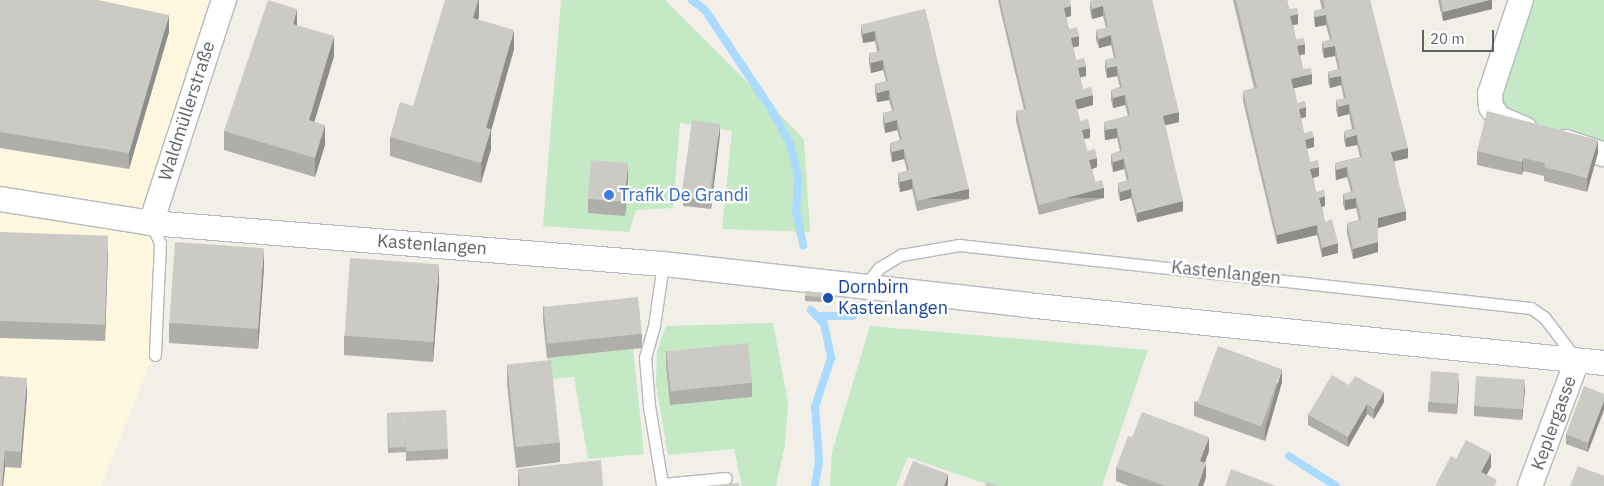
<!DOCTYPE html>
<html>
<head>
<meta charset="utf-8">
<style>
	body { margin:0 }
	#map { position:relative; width:1604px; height:486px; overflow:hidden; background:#f1efe8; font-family:"IBM Plex Sans",sans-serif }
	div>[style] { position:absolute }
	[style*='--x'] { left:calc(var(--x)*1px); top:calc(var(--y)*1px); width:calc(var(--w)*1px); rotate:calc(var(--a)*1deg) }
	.commercial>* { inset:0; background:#fef7e0 }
	.green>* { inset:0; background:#c5e8c5 }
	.stream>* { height:8px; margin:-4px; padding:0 4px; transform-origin:4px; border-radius:4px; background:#aadaff }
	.roads { filter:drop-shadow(1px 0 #b5b8bc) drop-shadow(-1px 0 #b5b8bc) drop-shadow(0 1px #b5b8bc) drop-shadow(0 -1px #b5b8bc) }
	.lane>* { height:11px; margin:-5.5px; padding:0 5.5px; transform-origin:5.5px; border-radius:5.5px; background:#fff }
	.street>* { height:24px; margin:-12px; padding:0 12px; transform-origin:12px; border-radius:12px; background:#fff }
	.wall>* { inset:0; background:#afaea9 }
	.shaded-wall>* { inset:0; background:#8f8d8a; transform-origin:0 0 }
	.building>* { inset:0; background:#cccac5; transform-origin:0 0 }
	.dots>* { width:14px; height:14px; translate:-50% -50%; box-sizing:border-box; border:2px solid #fff; border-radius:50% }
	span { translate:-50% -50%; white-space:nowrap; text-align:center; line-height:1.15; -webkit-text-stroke:4.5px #fff; paint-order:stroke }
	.street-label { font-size:18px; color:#5f6368 }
	.shop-label { font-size:18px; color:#366cbe }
	.left { translate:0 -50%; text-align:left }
	.transit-label { font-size:18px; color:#164399 }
	.scale { position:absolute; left:1422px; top:30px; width:72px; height:22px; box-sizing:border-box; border:2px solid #5f6368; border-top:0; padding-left:6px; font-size:15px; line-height:18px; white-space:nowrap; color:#5f6368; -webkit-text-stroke:4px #fff; paint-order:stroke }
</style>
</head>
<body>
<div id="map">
	<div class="commercial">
		<div style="clip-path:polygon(0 0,218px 0,155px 234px,151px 361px,101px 486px,0 486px)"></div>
	</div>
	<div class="green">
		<div style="clip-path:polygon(561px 0,665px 0,804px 139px,810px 232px,722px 229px,732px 131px,680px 123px,673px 208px,636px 210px,629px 232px,543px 226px)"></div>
		<div style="clip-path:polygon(1529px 0,1604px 0,1604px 145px,1506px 115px,1499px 105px)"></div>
		<div style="clip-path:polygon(773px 323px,788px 403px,785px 445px,776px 486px,742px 486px,734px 449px,668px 455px,656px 384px,657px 352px,666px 326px)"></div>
		<div style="clip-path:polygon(870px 326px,1148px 350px,1102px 486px,992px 486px,908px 457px,896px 486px,830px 486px,832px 452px)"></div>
		<div style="clip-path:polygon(633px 349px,644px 454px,588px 459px,574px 377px,551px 379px,547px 358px)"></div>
	</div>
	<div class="stream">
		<div style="--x:692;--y:0;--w:16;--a:38"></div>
		<div style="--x:705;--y:10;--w:119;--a:56.3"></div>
		<div style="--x:771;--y:109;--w:39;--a:61"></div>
		<div style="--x:790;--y:143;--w:34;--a:76"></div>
		<div style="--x:798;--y:176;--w:35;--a:93"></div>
		<div style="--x:796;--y:211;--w:35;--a:78"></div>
		<div style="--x:811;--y:310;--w:19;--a:47"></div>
		<div style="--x:824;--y:324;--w:35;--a:78"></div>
		<div style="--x:831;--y:358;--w:52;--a:108.1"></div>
		<div style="--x:815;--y:407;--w:54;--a:85.8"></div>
		<div style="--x:819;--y:461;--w:25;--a:99"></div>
		<div style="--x:819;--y:316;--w:34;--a:0"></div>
		<div style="--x:1289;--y:456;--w:56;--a:32.6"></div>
	</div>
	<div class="roads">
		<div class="lane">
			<div style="--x:151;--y:223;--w:22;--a:66"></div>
			<div style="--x:160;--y:243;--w:112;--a:92.6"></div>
			<div style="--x:663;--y:264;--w:63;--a:98.3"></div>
			<div style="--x:654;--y:326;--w:32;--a:106"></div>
			<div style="--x:645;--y:357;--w:49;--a:85.3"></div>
			<div style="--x:649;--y:406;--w:79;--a:80.5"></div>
			<div style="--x:662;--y:484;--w:64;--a:-5.4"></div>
			<div style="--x:864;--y:287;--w:24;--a:-52"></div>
			<div style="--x:879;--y:268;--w:26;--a:-31"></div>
			<div style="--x:901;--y:255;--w:59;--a:-9.8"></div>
			<div style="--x:959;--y:245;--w:575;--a:6.29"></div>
			<div style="--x:1531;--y:308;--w:16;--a:35"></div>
			<div style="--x:1544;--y:317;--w:53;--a:52.7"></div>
		</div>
		<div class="street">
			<div style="--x:1521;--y:0;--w:99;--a:108.3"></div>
			<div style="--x:1490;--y:94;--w:13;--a:86"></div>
			<div style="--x:1491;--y:107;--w:14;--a:54"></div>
			<div style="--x:1499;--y:118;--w:28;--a:23"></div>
			<div style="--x:1566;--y:142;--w:40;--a:18"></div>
			<div style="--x:0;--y:199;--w:153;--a:9"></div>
			<div style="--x:151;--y:223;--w:514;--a:4.58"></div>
			<div style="--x:663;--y:264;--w:365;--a:6.4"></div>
			<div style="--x:1026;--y:305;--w:581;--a:5.73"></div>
			<div style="--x:151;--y:223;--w:235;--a:-71.9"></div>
			<div style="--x:1530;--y:486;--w:134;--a:-69.4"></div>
		</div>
	</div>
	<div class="wall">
		<div style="clip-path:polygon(0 0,169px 32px,129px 169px,0 148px)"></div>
		<div style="clip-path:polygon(479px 0,479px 16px,478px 20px,514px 49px,491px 131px,491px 149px,481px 183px,390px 156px,390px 137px,413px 106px)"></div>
		<div style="clip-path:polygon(998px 0,1070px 0,1071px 16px,1066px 17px,1069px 29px,1079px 46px,1073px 47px,1076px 60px,1086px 76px,1080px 77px,1083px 89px,1093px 105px,1077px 109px,1080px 121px,1090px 138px,1084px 139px,1087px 151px,1097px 167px,1092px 169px,1095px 182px,1104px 198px,1039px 215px,1016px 121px,1016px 111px,1024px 110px)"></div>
		<div style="clip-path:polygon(1152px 0,1179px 122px,1165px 125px,1183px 211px,1137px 222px,1131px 198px,1120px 201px,1118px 193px,1118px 183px,1127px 181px,1124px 169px,1113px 172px,1111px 163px,1111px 154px,1120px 151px,1117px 138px,1105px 140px,1104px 132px,1104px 122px,1128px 116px,1125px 105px,1113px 108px,1111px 100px,1111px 90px,1120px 87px,1117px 76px,1107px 78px,1105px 70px,1105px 60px,1114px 58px,1111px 45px,1099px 48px,1096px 40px,1096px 30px,1106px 28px,1103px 16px,1092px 19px,1090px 11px,1090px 1px)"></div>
		<div style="clip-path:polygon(1233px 0,1287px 0,1289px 9px,1298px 24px,1293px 25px,1296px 39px,1305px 54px,1300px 55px,1303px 69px,1312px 84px,1294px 88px,1297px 103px,1306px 117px,1301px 118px,1304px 133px,1314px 147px,1307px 149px,1310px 162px,1319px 176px,1313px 178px,1316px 192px,1325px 206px,1322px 207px,1325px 222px,1338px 253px,1322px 257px,1317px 235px,1277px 244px,1243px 101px,1243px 91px,1254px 88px)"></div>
		<div style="clip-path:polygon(1320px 0,1370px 0,1408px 158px,1394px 161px,1406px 220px,1378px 228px,1378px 252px,1353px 259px,1347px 233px,1347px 223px,1359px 220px,1356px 208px,1345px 210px,1343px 204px,1343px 194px,1351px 192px,1347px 177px,1336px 180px,1335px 173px,1335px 163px,1360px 157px,1357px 145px,1346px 147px,1344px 141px,1344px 131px,1352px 129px,1349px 114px,1338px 117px,1336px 110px,1336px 100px,1344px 99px,1341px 85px,1330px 88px,1328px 82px,1328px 72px,1338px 69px,1335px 56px,1324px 58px,1322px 51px,1322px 42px,1330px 40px,1326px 25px,1315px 27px,1314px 20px,1314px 11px,1322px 9px)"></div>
		<div style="clip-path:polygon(1438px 0,1492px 0,1492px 9px,1443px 21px)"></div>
		<div style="clip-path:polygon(925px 9px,969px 199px,917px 211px,912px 189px,900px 192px,898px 183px,898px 173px,907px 171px,904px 159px,892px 162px,890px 152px,890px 143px,900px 140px,897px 130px,885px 133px,883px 123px,883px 113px,892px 111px,889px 100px,877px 102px,875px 93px,875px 84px,886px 81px,883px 70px,871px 73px,869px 63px,869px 53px,877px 52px,875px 41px,863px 43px,861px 34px,861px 25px)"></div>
		<div style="clip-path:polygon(297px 25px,334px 56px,314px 122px,325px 145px,315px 177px,224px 150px,224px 131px)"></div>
		<div style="clip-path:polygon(720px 134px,711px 209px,683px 206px,683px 196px)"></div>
		<div style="clip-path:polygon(1477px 151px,1598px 153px,1587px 192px,1544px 181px,1544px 176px,1523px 171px,1522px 175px,1477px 165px)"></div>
		<div style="clip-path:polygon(628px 177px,625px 216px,588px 213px,588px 199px)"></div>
		<div style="clip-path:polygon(0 232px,108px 251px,105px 341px,0 338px)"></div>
		<div style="clip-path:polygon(264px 267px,258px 349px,169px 343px,169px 323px)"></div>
		<div style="clip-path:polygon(439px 284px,433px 362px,344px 355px,344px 336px)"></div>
		<div style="clip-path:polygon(805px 291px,823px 293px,822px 302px,805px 301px)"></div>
		<div style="clip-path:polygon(543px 306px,642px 334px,642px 348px,547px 358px,543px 320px)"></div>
		<div style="clip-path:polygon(666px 351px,752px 383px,752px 397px,670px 405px,666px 365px)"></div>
		<div style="clip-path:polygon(507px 364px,560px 443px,560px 462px,516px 468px,507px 384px)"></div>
		<div style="clip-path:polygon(0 376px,27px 394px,21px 468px,5px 467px,3px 486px,0 486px)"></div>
		<div style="clip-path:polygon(1282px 382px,1265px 441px,1194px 416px,1194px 402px)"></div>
		<div style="clip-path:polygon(1459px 383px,1457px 414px,1428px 412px,1428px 402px)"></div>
		<div style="clip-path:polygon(1349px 385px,1384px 402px,1374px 419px,1367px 414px,1348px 447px,1308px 425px,1308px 415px)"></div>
		<div style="clip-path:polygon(1525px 389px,1522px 420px,1474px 416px,1474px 406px)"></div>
		<div style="clip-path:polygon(1604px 394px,1588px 452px,1566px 444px,1566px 434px)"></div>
		<div style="clip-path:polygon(387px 413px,448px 449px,448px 459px,406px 461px,406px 452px,388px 453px)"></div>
		<div style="clip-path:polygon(1132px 437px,1209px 451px,1205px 463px,1206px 477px,1203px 486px,1129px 486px,1116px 481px,1116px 468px)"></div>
		<div style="clip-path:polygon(518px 469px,603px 486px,518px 486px)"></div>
	</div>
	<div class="shaded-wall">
		<div style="clip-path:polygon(478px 0,479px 0,479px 16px,473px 38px,473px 18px)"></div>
		<div style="clip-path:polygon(1490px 0,1492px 0,1492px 9px,1443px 21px,1443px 12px)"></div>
		<div style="clip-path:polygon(1071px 6px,1071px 16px,1064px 18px,1064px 8px)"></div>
		<div style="clip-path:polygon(1103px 6px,1103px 16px,1092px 19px,1092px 9px)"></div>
		<div style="clip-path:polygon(297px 9px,297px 28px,293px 24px)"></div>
		<div style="clip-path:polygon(1298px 14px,1298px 24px,1290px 26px,1290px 16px)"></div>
		<div style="clip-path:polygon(169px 15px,169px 32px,129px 169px,129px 153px)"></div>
		<div style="clip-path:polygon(1326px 15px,1326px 25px,1315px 27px,1315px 17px)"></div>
		<div style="clip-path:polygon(514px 30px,514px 49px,491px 131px,491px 149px,481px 183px,481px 163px,486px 128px)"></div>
		<div style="clip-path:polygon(875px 31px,875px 41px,863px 43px,863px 34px)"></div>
		<div style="clip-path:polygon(1111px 35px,1111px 45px,1099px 48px,1099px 39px)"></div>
		<div style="clip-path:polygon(334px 36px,334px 56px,309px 140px,309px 120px)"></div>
		<div style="clip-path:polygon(1079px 36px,1079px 46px,1071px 48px,1071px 38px)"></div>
		<div style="clip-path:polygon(1305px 44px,1305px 54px,1297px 56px,1297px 46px)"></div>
		<div style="clip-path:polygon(1335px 46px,1335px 56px,1324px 58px,1324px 48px)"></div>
		<div style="clip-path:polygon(883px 60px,883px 70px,871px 73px,871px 63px)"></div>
		<div style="clip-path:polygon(1086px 66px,1086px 76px,1078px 78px,1078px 68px)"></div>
		<div style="clip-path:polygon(1117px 66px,1117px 76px,1107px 78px,1107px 68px)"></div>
		<div style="clip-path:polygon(1312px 74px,1312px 84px,1291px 89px,1291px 79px)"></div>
		<div style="clip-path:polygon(1341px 76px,1341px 85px,1330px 88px,1330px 78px)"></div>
		<div style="clip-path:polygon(889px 90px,889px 100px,877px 102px,877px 93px)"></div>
		<div style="clip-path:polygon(1093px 95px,1093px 105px,1075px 110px,1075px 100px)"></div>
		<div style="clip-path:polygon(1125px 95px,1125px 105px,1113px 108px,1113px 98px)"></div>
		<div style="clip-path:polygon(1349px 104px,1349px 114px,1338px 117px,1338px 107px)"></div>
		<div style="clip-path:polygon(1306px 107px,1306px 117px,1299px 119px,1299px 109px)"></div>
		<div style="clip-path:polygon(1179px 112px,1179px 122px,1163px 126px,1163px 116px)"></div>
		<div style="clip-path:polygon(897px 120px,897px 130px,885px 133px,885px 123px)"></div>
		<div style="clip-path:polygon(720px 124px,720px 134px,711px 209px,711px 199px)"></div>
		<div style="clip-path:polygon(325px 125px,325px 145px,315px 177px,315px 158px)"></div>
		<div style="clip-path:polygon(1090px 128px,1090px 138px,1082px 139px,1082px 130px)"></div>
		<div style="clip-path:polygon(1117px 128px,1117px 138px,1105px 140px,1105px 130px)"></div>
		<div style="clip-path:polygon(1357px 135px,1357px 145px,1346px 147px,1346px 138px)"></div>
		<div style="clip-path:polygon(1314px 137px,1314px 147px,1305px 149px,1305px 140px)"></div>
		<div style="clip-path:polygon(1598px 140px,1598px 153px,1587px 192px,1587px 178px)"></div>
		<div style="clip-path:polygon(1408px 148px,1408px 158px,1391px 162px,1391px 152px)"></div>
		<div style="clip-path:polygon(904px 149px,904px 159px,892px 162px,892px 152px)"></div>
		<div style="clip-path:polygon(1097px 158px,1097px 167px,1089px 170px,1089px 160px)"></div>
		<div style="clip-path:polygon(1523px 158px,1523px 171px,1522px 175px,1522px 162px)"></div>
		<div style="clip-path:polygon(1124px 159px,1124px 169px,1113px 172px,1113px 162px)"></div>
		<div style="clip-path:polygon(628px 163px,628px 177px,625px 216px,625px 202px)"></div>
		<div style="clip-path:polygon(1319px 167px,1319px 176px,1310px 179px,1310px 169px)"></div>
		<div style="clip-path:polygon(1347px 167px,1347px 177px,1336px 180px,1336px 170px)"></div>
		<div style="clip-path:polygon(912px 179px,912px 189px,900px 192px,900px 182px)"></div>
		<div style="left:1104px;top:188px;width:10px;height:67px;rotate:90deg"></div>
		<div style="left:969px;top:189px;width:10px;height:53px;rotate:90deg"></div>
		<div style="clip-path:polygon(1131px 189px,1131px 198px,1120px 201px,1120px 192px)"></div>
		<div style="clip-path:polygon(1325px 196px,1325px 206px,1319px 208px,1319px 198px)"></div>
		<div style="clip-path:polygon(1356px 198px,1356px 208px,1345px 210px,1345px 200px)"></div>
		<div style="clip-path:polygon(1183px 201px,1183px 211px,1137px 222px,1137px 213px)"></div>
		<div style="clip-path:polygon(1406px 211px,1406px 220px,1378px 228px,1378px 218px)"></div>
		<div style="clip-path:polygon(1317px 225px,1317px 235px,1277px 244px,1277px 235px)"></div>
		<div style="clip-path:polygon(108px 235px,108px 251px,105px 341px,105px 324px)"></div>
		<div style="clip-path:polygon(1378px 242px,1378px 252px,1353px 259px,1353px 249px)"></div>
		<div style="clip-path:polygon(1338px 243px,1338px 253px,1322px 257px,1322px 248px)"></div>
		<div style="clip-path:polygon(264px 248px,264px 267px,258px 349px,258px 330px)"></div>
		<div style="clip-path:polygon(439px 264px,439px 284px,433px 362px,433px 342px)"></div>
		<div style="clip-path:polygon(1282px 369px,1282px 382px,1265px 441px,1265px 428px)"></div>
		<div style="clip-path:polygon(1459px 373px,1459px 383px,1457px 414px,1457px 404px)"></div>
		<div style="clip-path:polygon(27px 378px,27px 394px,21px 468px,21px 452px)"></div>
		<div style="clip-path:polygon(1525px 379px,1525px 389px,1522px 420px,1522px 410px)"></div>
		<div style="clip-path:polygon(1384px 392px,1384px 402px,1374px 419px,1374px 409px)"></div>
		<div style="clip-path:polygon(1604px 400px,1604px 410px,1588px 452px,1588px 443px)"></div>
		<div style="clip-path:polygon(1367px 404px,1367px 414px,1348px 447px,1348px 437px)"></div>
		<div style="clip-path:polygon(1209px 437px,1209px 451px,1200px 474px,1200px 461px)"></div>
		<div style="clip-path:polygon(5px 451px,5px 467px,3px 486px,2px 486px)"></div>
		<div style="clip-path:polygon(1491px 453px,1491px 467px,1481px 485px,1481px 472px)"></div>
		<div style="clip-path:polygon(1206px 463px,1206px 477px,1203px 486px,1198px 486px)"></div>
		<div style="clip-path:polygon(948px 474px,948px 484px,947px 486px,944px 486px)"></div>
	</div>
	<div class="building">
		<div style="clip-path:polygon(0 0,98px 0,169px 15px,129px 153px,0 132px)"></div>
		<div style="clip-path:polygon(268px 0,297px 9px,293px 24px,334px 36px,309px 120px,325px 125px,315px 158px,224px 131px)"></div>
		<div style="clip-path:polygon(445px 0,478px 0,473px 18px,514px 30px,486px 128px,491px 129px,481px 163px,390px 137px,400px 102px,413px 106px)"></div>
		<div style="clip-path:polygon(1000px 0,1070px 0,1071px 6px,1064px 8px,1069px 29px,1077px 27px,1079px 36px,1071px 38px,1076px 60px,1084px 58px,1086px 66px,1078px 68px,1083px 89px,1091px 87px,1093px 95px,1075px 100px,1080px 121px,1088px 119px,1090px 128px,1082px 130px,1087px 151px,1095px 149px,1097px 158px,1089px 160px,1095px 182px,1102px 180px,1104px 188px,1039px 205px,1016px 111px,1026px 109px)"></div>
		<div style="clip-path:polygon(1093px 0,1152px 0,1179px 112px,1163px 116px,1183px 201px,1137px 213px,1131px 189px,1120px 192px,1118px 183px,1129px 180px,1124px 159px,1113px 162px,1111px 154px,1122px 151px,1117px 128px,1105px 130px,1104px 122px,1130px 115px,1125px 95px,1113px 98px,1111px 90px,1122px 87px,1117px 66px,1107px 68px,1105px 60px,1116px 57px,1111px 35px,1099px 39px,1096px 30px,1108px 27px,1103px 6px,1092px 9px,1090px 1px)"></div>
		<div style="clip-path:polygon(1236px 0,1287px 0,1289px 9px,1297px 8px,1298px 14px,1290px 16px,1296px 39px,1304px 38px,1305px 44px,1297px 46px,1303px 69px,1311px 68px,1312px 74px,1291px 79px,1297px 103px,1305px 101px,1306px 107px,1299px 109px,1304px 133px,1312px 131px,1314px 137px,1305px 140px,1310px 162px,1318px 160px,1319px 167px,1310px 169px,1316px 192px,1324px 190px,1325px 196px,1319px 198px,1325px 222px,1332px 219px,1338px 243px,1322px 248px,1317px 225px,1277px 235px,1243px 91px,1257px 88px)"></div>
		<div style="clip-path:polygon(1323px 0,1370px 0,1408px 148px,1391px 152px,1406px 211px,1378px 218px,1378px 242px,1353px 249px,1347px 223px,1361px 220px,1356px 198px,1345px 200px,1343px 194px,1353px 191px,1347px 167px,1336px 170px,1335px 163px,1362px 157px,1357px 135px,1346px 138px,1344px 131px,1355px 129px,1349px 104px,1338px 107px,1336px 100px,1346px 98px,1341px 76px,1330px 78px,1328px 72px,1340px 69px,1335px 46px,1324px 48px,1322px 42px,1332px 39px,1326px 15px,1315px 17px,1314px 11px,1325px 8px)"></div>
		<div style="clip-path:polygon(1441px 0,1490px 0,1443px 12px)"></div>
		<div style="clip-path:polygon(925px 9px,969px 189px,917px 201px,912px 179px,900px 182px,898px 173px,909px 170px,904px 149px,892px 152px,890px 143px,902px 140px,897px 120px,885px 123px,883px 113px,894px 111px,889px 90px,877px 93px,875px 84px,888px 81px,883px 60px,871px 63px,869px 53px,880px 51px,875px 31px,863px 34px,861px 25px)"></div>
		<div style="clip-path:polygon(1487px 111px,1598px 140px,1587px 178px,1544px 167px,1545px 163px,1523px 158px,1522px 162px,1477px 151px)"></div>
		<div style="left:692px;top:120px;width:28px;height:77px;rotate:8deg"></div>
		<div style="left:591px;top:160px;width:37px;height:39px;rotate:5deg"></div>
		<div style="left:0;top:232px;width:108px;height:89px;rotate:2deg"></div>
		<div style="left:175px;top:242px;width:89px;height:81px;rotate:4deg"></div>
		<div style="left:350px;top:258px;width:89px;height:78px;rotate:4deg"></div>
		<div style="clip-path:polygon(805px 291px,823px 293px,822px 297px,805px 296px)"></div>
		<div style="left:638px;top:297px;width:37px;height:95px;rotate:84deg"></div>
		<div style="left:748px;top:343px;width:40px;height:82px;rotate:84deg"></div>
		<div style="left:1218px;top:346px;width:68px;height:61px;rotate:20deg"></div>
		<div style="left:551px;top:360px;width:83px;height:44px;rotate:84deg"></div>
		<div style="left:1431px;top:371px;width:28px;height:31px;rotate:4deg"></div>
		<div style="clip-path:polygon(1332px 375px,1349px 385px,1355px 376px,1384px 392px,1374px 409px,1367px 404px,1348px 437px,1308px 415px)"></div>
		<div style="clip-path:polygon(0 376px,27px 378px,21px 452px,5px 451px,2px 486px,0 486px)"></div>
		<div style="left:1476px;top:376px;width:49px;height:30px;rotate:4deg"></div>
		<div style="clip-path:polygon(1584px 386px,1604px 394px,1604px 400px,1588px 443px,1566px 434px)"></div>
		<div style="left:446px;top:410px;width:39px;height:42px;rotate:87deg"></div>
		<div style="left:404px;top:412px;width:35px;height:17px;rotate:87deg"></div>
		<div style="clip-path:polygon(1142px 412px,1209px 437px,1200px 461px,1206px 463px,1198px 486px,1165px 486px,1116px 468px,1128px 436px,1132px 437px)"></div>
		<div style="clip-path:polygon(1466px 440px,1491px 453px,1481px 472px,1497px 480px,1494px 486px,1435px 486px,1451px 456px,1456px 459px)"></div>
		<div style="clip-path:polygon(601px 460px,603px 486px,520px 486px,518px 469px)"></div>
		<div style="clip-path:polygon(913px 461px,948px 474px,944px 486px,903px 486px)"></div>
		<div style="clip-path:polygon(1578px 466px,1604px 476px,1604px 486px,1570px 486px)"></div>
		<div style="clip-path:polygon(1231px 469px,1276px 486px,1225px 486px)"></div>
		<div style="clip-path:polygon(987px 482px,998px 486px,985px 486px)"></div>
		<div style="clip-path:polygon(739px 483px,739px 486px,709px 486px)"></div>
	</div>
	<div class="dots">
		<div style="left:609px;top:195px;background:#3f7fe0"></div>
		<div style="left:828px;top:298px;background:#1a4fb4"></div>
	</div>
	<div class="street-label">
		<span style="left:187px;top:111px;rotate:-72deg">Waldmüllerstraße</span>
		<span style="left:432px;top:245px;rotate:4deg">Kastenlangen</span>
		<span style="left:1226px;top:273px;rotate:6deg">Kastenlangen</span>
		<span style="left:1554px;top:423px;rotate:-70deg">Keplergasse</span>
	</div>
	<div class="shop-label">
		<span class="left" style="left:619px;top:195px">Trafik De Grandi</span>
	</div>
	<div class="transit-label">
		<span class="left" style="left:838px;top:298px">Dornbirn<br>Kastenlangen</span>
	</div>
	<div class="scale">20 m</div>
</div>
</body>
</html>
